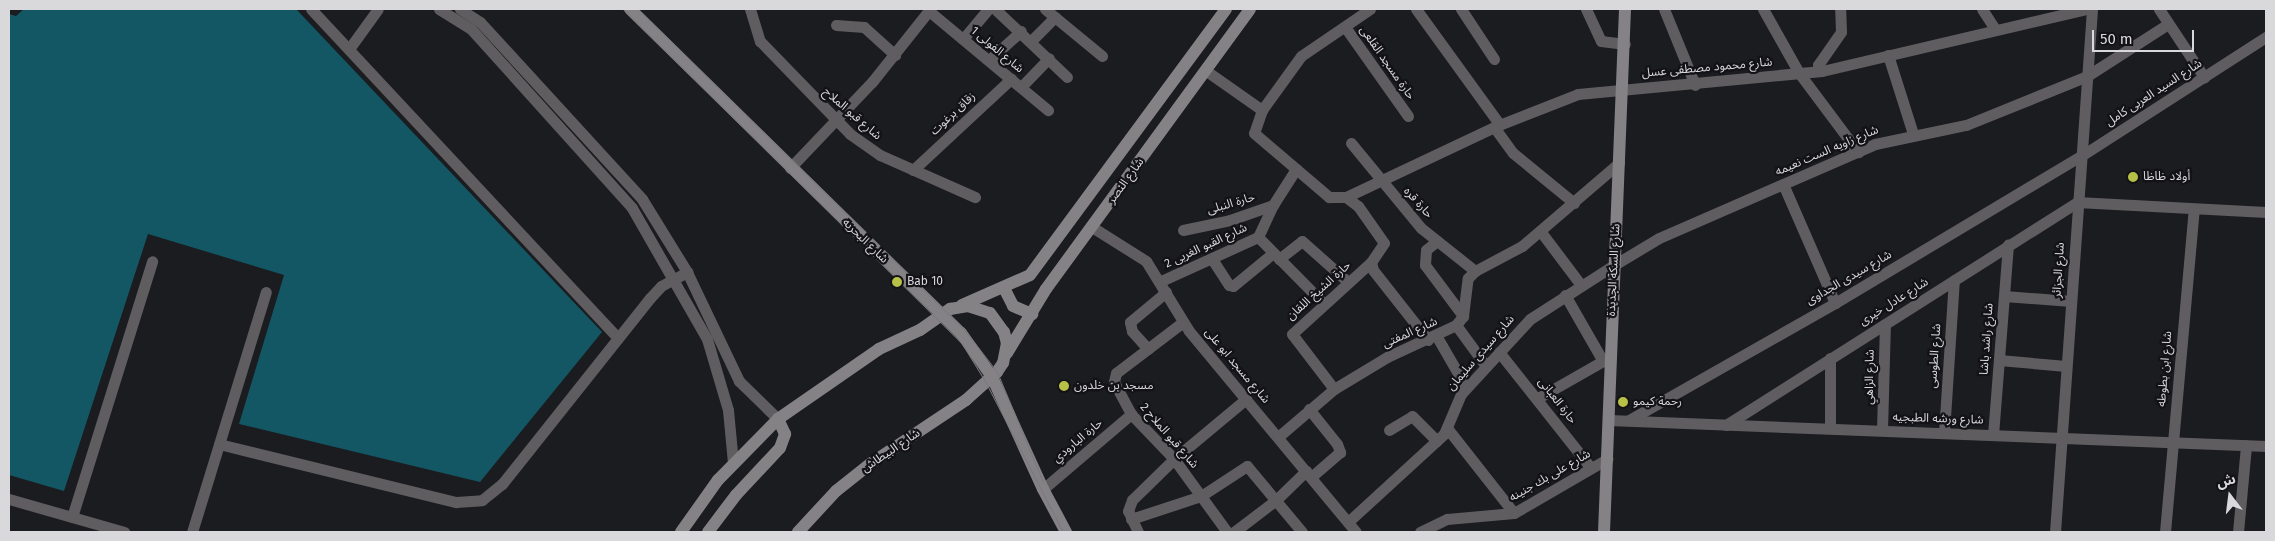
<!DOCTYPE html>
<html>
<head>
<meta charset="utf-8">
<style>
	body { margin:0 }
	#map { position:relative; width:2275px; height:541px; overflow:hidden; background:#1b1c20; font-family:"Fira Sans","Noto Sans Arabic",sans-serif }
	div>[style] { position:absolute }
	[style*='--x'] { left:calc(var(--x)*1px); top:calc(var(--y)*1px); width:calc(var(--w)*1px); rotate:calc(var(--a)*1deg) }
	.water>* { inset:0; background:#135664 }
	.street>* { height:11px; margin:-5.5px; padding:0 5.5px; transform-origin:5.5px; border-radius:5.5px; background:#5f5d5f }
	.secondary>* { height:12px; margin:-6px; padding:0 6px; transform-origin:6px; border-radius:6px; background:#858285 }
	.tram>* { height:1px; margin:-0.5px; padding:0 0.5px; transform-origin:0.5px; border-radius:0.5px; background:#7a7a7e }
	.dots>* { width:14px; height:14px; translate:-50% -50%; box-sizing:border-box; border:2px solid #121217; border-radius:50% }
	span { translate:-50% -50%; white-space:nowrap; text-align:center; line-height:1.15; -webkit-text-stroke:4.5px #121217; paint-order:stroke }
	.street-label { font-size:12px; color:#d9d9dc }
	.poi-label { font-size:12px; color:#d9d9dc }
	.left { translate:0 -50%; text-align:left }
	.frame { position:absolute; inset:0; border:10px solid #d9d9dc; pointer-events:none }
	.north { position:absolute; left:2205px; top:471px; width:50px; height:50px; -webkit-text-stroke:4px #121217; paint-order:stroke; rotate:345deg; font-size:14px; font-weight:700; line-height:20px; text-align:center; color:#d9d9dc }
	.north::after { content:''; display:block; margin:auto; width:18px; height:22px; background:#d9d9dc; clip-path:polygon(50% 0,100% 100%,50% 72%,0 100%) }
	.scale { position:absolute; left:2092px; top:30px; width:102px; height:22px; box-sizing:border-box; border:2px solid #d9d9dc; border-top:0; padding-left:6px; font-size:15px; line-height:18px; white-space:nowrap; color:#d9d9dc; -webkit-text-stroke:4px #121217; paint-order:stroke }
</style>
</head>
<body>
<div id="map">
	<div class="water">
		<div style="clip-path:polygon(24px 9px,296px 9px,602px 332px,480px 482px,239px 424px,284px 275px,148px 234px,64px 491px,9px 475px,9px 14px,16px 16px)"></div>
	</div>
	<div class="street">
		<div style="--x:311;--y:9;--w:450;--a:47"></div>
		<div style="--x:439;--y:9;--w:39;--a:32"></div>
		<div style="--x:472;--y:30;--w:239;--a:48"></div>
		<div style="--x:632;--y:208;--w:151;--a:60.2"></div>
		<div style="--x:707;--y:339;--w:74;--a:73.5"></div>
		<div style="--x:728;--y:410;--w:53;--a:84.6"></div>
		<div style="--x:460;--y:9;--w:24;--a:33"></div>
		<div style="--x:480;--y:22;--w:240;--a:47.5"></div>
		<div style="--x:642;--y:199;--w:86;--a:58.3"></div>
		<div style="--x:687;--y:272;--w:121;--a:64.5"></div>
		<div style="--x:739;--y:381;--w:54;--a:44.3"></div>
		<div style="--x:750;--y:9;--w:34;--a:73"></div>
		<div style="--x:760;--y:41;--w:129;--a:45.9"></div>
		<div style="--x:850;--y:134;--w:37;--a:35"></div>
		<div style="--x:880;--y:155;--w:104;--a:23.9"></div>
		<div style="--x:995;--y:9;--w:99;--a:43.4"></div>
		<div style="--x:1045;--y:9;--w:74;--a:39.5"></div>
		<div style="--x:1370;--y:9;--w:83;--a:145.7"></div>
		<div style="--x:1301;--y:56;--w:67;--a:125.8"></div>
		<div style="--x:1262;--y:110;--w:24;--a:109"></div>
		<div style="--x:1254;--y:133;--w:99;--a:40.5"></div>
		<div style="--x:1329;--y:197;--w:17;--a:0"></div>
		<div style="--x:1346;--y:197;--w:15;--a:37"></div>
		<div style="--x:1358;--y:206;--w:45;--a:54.9"></div>
		<div style="--x:1384;--y:243;--w:23;--a:124"></div>
		<div style="--x:1371;--y:262;--w:8;--a:76"></div>
		<div style="--x:1373;--y:270;--w:89;--a:51.8"></div>
		<div style="--x:1416;--y:9;--w:143;--a:54.1"></div>
		<div style="--x:1461;--y:9;--w:60;--a:56.6"></div>
		<div style="--x:1586;--y:9;--w:35;--a:65"></div>
		<div style="--x:1601;--y:41;--w:24;--a:7"></div>
		<div style="--x:1664;--y:9;--w:82;--a:67.8"></div>
		<div style="--x:1763;--y:9;--w:73;--a:60.6"></div>
		<div style="--x:1799;--y:73;--w:99;--a:53.2"></div>
		<div style="--x:1982;--y:9;--w:24;--a:57"></div>
		<div style="--x:2159;--y:9;--w:82;--a:56.5"></div>
		<div style="--x:929;--y:11;--w:155;--a:39.8"></div>
		<div style="--x:836;--y:25;--w:28;--a:4"></div>
		<div style="--x:864;--y:27;--w:42;--a:42.1"></div>
		<div style="--x:1345;--y:27;--w:109;--a:54.7"></div>
		<div style="--x:963;--y:39;--w:39;--a:-50"></div>
		<div style="--x:1031;--y:41;--w:34;--a:-45"></div>
		<div style="--x:349;--y:49;--w:49;--a:-54.1"></div>
		<div style="--x:1888;--y:55;--w:83;--a:72.4"></div>
		<div style="--x:989;--y:60;--w:43;--a:-42.2"></div>
		<div style="--x:1205;--y:70;--w:70;--a:35.1"></div>
		<div style="--x:1818;--y:71;--w:6;--a:-90"></div>
		<div style="--x:1818;--y:65;--w:40;--a:-55.1"></div>
		<div style="--x:1841;--y:32;--w:23;--a:-92"></div>
		<div style="--x:1021;--y:87;--w:40;--a:-46"></div>
		<div style="--x:1494;--y:127;--w:32;--a:54"></div>
		<div style="--x:1513;--y:153;--w:79;--a:39.3"></div>
		<div style="--x:1351;--y:143;--w:110;--a:50.5"></div>
		<div style="--x:1421;--y:228;--w:69;--a:38.5"></div>
		<div style="--x:790;--y:168;--w:119;--a:-46.4"></div>
		<div style="--x:872;--y:82;--w:93;--a:-51.5"></div>
		<div style="--x:913;--y:170;--w:134;--a:-42.9"></div>
		<div style="--x:1783;--y:184;--w:130;--a:66.4"></div>
		<div style="--x:1346;--y:197;--w:164;--a:-25.3"></div>
		<div style="--x:1494;--y:127;--w:90;--a:-21.4"></div>
		<div style="--x:1578;--y:94;--w:245;--a:-5.4"></div>
		<div style="--x:1822;--y:71;--w:271;--a:-13.2"></div>
		<div style="--x:1092;--y:227;--w:64;--a:32.2"></div>
		<div style="--x:1146;--y:261;--w:82;--a:58.4"></div>
		<div style="--x:1189;--y:331;--w:261;--a:50.3"></div>
		<div style="--x:1183;--y:230;--w:48;--a:-12"></div>
		<div style="--x:1230;--y:220;--w:46;--a:-19.2"></div>
		<div style="--x:1273;--y:205;--w:43;--a:-57.4"></div>
		<div style="--x:1541;--y:232;--w:66;--a:53"></div>
		<div style="--x:1258;--y:237;--w:94;--a:45.4"></div>
		<div style="--x:1437;--y:241;--w:14;--a:141"></div>
		<div style="--x:1426;--y:250;--w:15;--a:94"></div>
		<div style="--x:1425;--y:265;--w:64;--a:53.3"></div>
		<div style="--x:1212;--y:259;--w:31;--a:57"></div>
		<div style="--x:1229;--y:285;--w:4;--a:14"></div>
		<div style="--x:1233;--y:286;--w:52;--a:-39.5"></div>
		<div style="--x:1279;--y:259;--w:29;--a:-38"></div>
		<div style="--x:1302;--y:241;--w:62;--a:41.7"></div>
		<div style="--x:1161;--y:281;--w:107;--a:-24.4"></div>
		<div style="--x:1258;--y:237;--w:35;--a:-65"></div>
		<div style="--x:1565;--y:295;--w:76;--a:60.1"></div>
		<div style="--x:2004;--y:296;--w:67;--a:4.3"></div>
		<div style="--x:1183;--y:322;--w:84;--a:142.7"></div>
		<div style="--x:1116;--y:373;--w:9;--a:103"></div>
		<div style="--x:1114;--y:382;--w:36;--a:62"></div>
		<div style="--x:1131;--y:414;--w:62;--a:46.3"></div>
		<div style="--x:1174;--y:459;--w:90;--a:54"></div>
		<div style="--x:1456;--y:325;--w:51;--a:53.8"></div>
		<div style="--x:1437;--y:337;--w:58;--a:59.9"></div>
		<div style="--x:1148;--y:349;--w:24;--a:-132"></div>
		<div style="--x:1132;--y:331;--w:9;--a:-103"></div>
		<div style="--x:1130;--y:322;--w:47;--a:-39.8"></div>
		<div style="--x:1499;--y:352;--w:148;--a:51.6"></div>
		<div style="--x:1830;--y:358;--w:70;--a:90"></div>
		<div style="--x:1999;--y:360;--w:67;--a:5.1"></div>
		<div style="--x:1334;--y:389;--w:69;--a:-127.4"></div>
		<div style="--x:1292;--y:334;--w:107;--a:-42.3"></div>
		<div style="--x:1538;--y:398;--w:83;--a:-29.7"></div>
		<div style="--x:1309;--y:409;--w:45;--a:51.3"></div>
		<div style="--x:1337;--y:444;--w:9;--a:69"></div>
		<div style="--x:1340;--y:452;--w:38;--a:139"></div>
		<div style="--x:1609;--y:420;--w:658;--a:2.27"></div>
		<div style="--x:1629;--y:420;--w:237;--a:-29.6"></div>
		<div style="--x:1835;--y:303;--w:287;--a:-30.9"></div>
		<div style="--x:2081;--y:156;--w:220;--a:-32.8"></div>
		<div style="--x:1726;--y:425;--w:416;--a:-32.4"></div>
		<div style="--x:2077;--y:202;--w:189;--a:3"></div>
		<div style="--x:1447;--y:428;--w:108;--a:51.8"></div>
		<div style="--x:1389;--y:430;--w:27;--a:-31"></div>
		<div style="--x:1412;--y:416;--w:35;--a:45"></div>
		<div style="--x:1882;--y:430;--w:106;--a:-88.4"></div>
		<div style="--x:1944;--y:433;--w:153;--a:-86.3"></div>
		<div style="--x:1993;--y:435;--w:191;--a:-85.5"></div>
		<div style="--x:1278;--y:437;--w:74;--a:-40.6"></div>
		<div style="--x:1334;--y:389;--w:62;--a:-31.1"></div>
		<div style="--x:1387;--y:357;--w:76;--a:-24.9"></div>
		<div style="--x:1456;--y:325;--w:11;--a:-52"></div>
		<div style="--x:1463;--y:316;--w:38;--a:-83"></div>
		<div style="--x:1468;--y:278;--w:10;--a:-45"></div>
		<div style="--x:1475;--y:271;--w:53;--a:-28"></div>
		<div style="--x:1522;--y:246;--w:128;--a:-40.6"></div>
		<div style="--x:219;--y:444;--w:244;--a:13.8"></div>
		<div style="--x:456;--y:502;--w:26;--a:-4"></div>
		<div style="--x:482;--y:500;--w:26;--a:-39"></div>
		<div style="--x:502;--y:484;--w:238;--a:-51.5"></div>
		<div style="--x:650;--y:298;--w:16;--a:-47"></div>
		<div style="--x:661;--y:286;--w:30;--a:-28"></div>
		<div style="--x:1043;--y:489;--w:116;--a:-40.4"></div>
		<div style="--x:9;--y:499;--w:120;--a:16"></div>
		<div style="--x:72;--y:517;--w:268;--a:-72.6"></div>
		<div style="--x:1131;--y:519;--w:74;--a:-18.2"></div>
		<div style="--x:1201;--y:496;--w:55;--a:-33.1"></div>
		<div style="--x:1247;--y:466;--w:86;--a:50.2"></div>
		<div style="--x:1348;--y:522;--w:130;--a:-42.5"></div>
		<div style="--x:1444;--y:434;--w:43;--a:-67"></div>
		<div style="--x:1461;--y:394;--w:102;--a:-47.4"></div>
		<div style="--x:1530;--y:319;--w:100;--a:-32.7"></div>
		<div style="--x:1614;--y:265;--w:52;--a:-31"></div>
		<div style="--x:1659;--y:238;--w:236;--a:-23.5"></div>
		<div style="--x:1875;--y:144;--w:93;--a:-11.8"></div>
		<div style="--x:1966;--y:125;--w:131;--a:-22"></div>
		<div style="--x:2087;--y:76;--w:96;--a:-32.7"></div>
		<div style="--x:192;--y:532;--w:251;--a:-72.9"></div>
		<div style="--x:1138;--y:532;--w:23;--a:-115"></div>
		<div style="--x:1128;--y:511;--w:12;--a:-70"></div>
		<div style="--x:1132;--y:500;--w:59;--a:-44.3"></div>
		<div style="--x:1174;--y:459;--w:94;--a:-39.8"></div>
		<div style="--x:1234;--y:532;--w:53;--a:-37.3"></div>
		<div style="--x:1276;--y:500;--w:42;--a:-44"></div>
		<div style="--x:1420;--y:532;--w:30;--a:-26"></div>
		<div style="--x:1447;--y:519;--w:67;--a:-5.1"></div>
		<div style="--x:1514;--y:513;--w:108;--a:-30.1"></div>
		<div style="--x:2055;--y:532;--w:524;--a:-85.95"></div>
		<div style="--x:2165;--y:532;--w:324;--a:-84.9"></div>
		<div style="--x:2238;--y:532;--w:87;--a:-84.7"></div>
	</div>
	<div class="secondary">
		<div style="--x:630;--y:9;--w:463;--a:44.4"></div>
		<div style="--x:961;--y:333;--w:54;--a:54.8"></div>
		<div style="--x:992;--y:377;--w:123;--a:65.5"></div>
		<div style="--x:1043;--y:489;--w:49;--a:61.9"></div>
		<div style="--x:1004;--y:288;--w:20;--a:63"></div>
		<div style="--x:1013;--y:306;--w:21;--a:23"></div>
		<div style="--x:962;--y:305;--w:74;--a:-23.8"></div>
		<div style="--x:1030;--y:275;--w:330;--a:-53.6"></div>
		<div style="--x:1007;--y:353;--w:75;--a:-58.6"></div>
		<div style="--x:1046;--y:289;--w:346;--a:-53.9"></div>
		<div style="--x:681;--y:532;--w:64;--a:-54.6"></div>
		<div style="--x:718;--y:480;--w:86;--a:-45.5"></div>
		<div style="--x:778;--y:419;--w:123;--a:-34.7"></div>
		<div style="--x:879;--y:349;--w:45;--a:-24.9"></div>
		<div style="--x:920;--y:330;--w:37;--a:-35"></div>
		<div style="--x:950;--y:309;--w:18;--a:-9"></div>
		<div style="--x:968;--y:306;--w:23;--a:18"></div>
		<div style="--x:990;--y:313;--w:24;--a:54"></div>
		<div style="--x:1004;--y:332;--w:11;--a:75"></div>
		<div style="--x:1007;--y:343;--w:20;--a:101"></div>
		<div style="--x:1003;--y:363;--w:11;--a:124"></div>
		<div style="--x:997;--y:372;--w:42;--a:137.9"></div>
		<div style="--x:966;--y:400;--w:115;--a:146.3"></div>
		<div style="--x:870;--y:464;--w:43;--a:141.5"></div>
		<div style="--x:836;--y:491;--w:56;--a:132.8"></div>
		<div style="--x:708;--y:532;--w:46;--a:-52.9"></div>
		<div style="--x:736;--y:495;--w:64;--a:-46.9"></div>
		<div style="--x:780;--y:448;--w:15;--a:-70"></div>
		<div style="--x:785;--y:434;--w:17;--a:-115"></div>
		<div style="--x:1604;--y:532;--w:523;--a:-87.7"></div>
	</div>
	<div class="tram">
		<div style="--x:623;--y:9;--w:474;--a:44.6"></div>
		<div style="--x:961;--y:342;--w:46;--a:58.4"></div>
		<div style="--x:985;--y:381;--w:170;--a:62.7"></div>
		<div style="--x:638;--y:9;--w:455;--a:44.5"></div>
		<div style="--x:963;--y:328;--w:56;--a:52.3"></div>
		<div style="--x:997;--y:372;--w:119;--a:67.3"></div>
	</div>
	<div class="dots">
		<div style="left:2133px;top:177px;background:#b7c148"></div>
		<div style="left:897px;top:282px;background:#b7c148"></div>
		<div style="left:1064px;top:386px;background:#b7c148"></div>
		<div style="left:1623px;top:402px;background:#b7c148"></div>
	</div>
	<div class="street-label">
		<span style="left:997px;top:50px;rotate:40deg">شارع الفولى 1</span>
		<span style="left:1387px;top:63px;rotate:55deg">حارة مسجد القلعى</span>
		<span style="left:1707px;top:68px;rotate:-5deg">شارع محمود مصطفى عسل</span>
		<span style="left:2154px;top:93px;rotate:-33deg">شارع السيد العربى كامل</span>
		<span style="left:852px;top:114px;rotate:41deg">شارع قبو الملاح</span>
		<span style="left:953px;top:114px;rotate:-43deg">زقاق برغوت</span>
		<span style="left:1827px;top:151px;rotate:-23deg">شارع زاويه الست نعيمه</span>
		<span style="left:1126px;top:181px;rotate:-54deg">شارع النصر</span>
		<span style="left:1418px;top:203px;rotate:48deg">حارة قره</span>
		<span style="left:1231px;top:204px;rotate:-16deg">حارة النبلى</span>
		<span style="left:865px;top:241px;rotate:44deg">شارع البحريه</span>
		<span style="left:1206px;top:246px;rotate:-25deg">شارع القبو الغربى 2</span>
		<span style="left:1614px;top:270px;rotate:-87deg">شارع السكة الجديدة</span>
		<span style="left:2059px;top:270px;rotate:-86deg">شارع الجزائر</span>
		<span style="left:1849px;top:278px;rotate:-30deg">شارع سيدى الجداوى</span>
		<span style="left:1319px;top:291px;rotate:-42deg">حارة الشيخ اللقان</span>
		<span style="left:1894px;top:302px;rotate:-32deg">شارع عادل خيرى</span>
		<span style="left:1410px;top:333px;rotate:-24deg">شارع المفتى</span>
		<span style="left:1987px;top:339px;rotate:-86deg">شارع راشد باشا</span>
		<span style="left:1481px;top:353px;rotate:-49deg">شارع سيدى سليمان</span>
		<span style="left:1935px;top:356px;rotate:-86deg">شارع الطوسى</span>
		<span style="left:1237px;top:366px;rotate:50deg">شارع مسجد ابو على</span>
		<span style="left:2165px;top:369px;rotate:-85deg">شارع ابن بطوطه</span>
		<span style="left:1870px;top:377px;rotate:-89deg">شارع الزاهي</span>
		<span style="left:1557px;top:401px;rotate:52deg">حارة العبانى</span>
		<span style="left:1938px;top:419px;rotate:2deg">شارع ورشه الطبجيه</span>
		<span style="left:1169px;top:436px;rotate:49deg">شارع قبو الملاح 2</span>
		<span style="left:1078px;top:441px;rotate:-40deg">حارة البارودي</span>
		<span style="left:891px;top:451px;rotate:-34deg">شارع البيطاش</span>
		<span style="left:1550px;top:476px;rotate:-30deg">شارع على بك جنينه</span>
	</div>
	<div class="poi-label">
		<span class="left" style="left:2143px;top:177px">أولاد ظاظا</span>
		<span class="left" style="left:907px;top:282px">Bab 10</span>
		<span class="left" style="left:1074px;top:386px">مسجد بن خلدون</span>
		<span class="left" style="left:1633px;top:402px">رحمة كيمو</span>
	</div>
	<div class="frame"></div>
	<div class="north">ش</div>
	<div class="scale">50 m</div>
</div>
</body>
</html>
